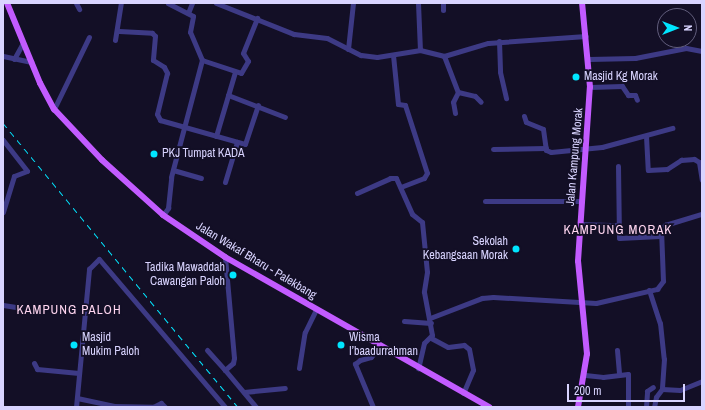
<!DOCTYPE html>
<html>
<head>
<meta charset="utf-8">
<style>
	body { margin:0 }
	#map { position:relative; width:705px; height:410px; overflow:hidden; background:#130f26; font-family:"Archivo Narrow",sans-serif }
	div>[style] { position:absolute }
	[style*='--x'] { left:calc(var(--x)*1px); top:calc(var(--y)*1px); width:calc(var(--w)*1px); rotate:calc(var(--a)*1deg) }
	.minor>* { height:5px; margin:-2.5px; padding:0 2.5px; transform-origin:2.5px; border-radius:2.5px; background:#3d3a85 }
	.major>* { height:6px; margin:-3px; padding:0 3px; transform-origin:3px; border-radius:3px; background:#c25bff }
	.rail>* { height:1px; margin-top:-0.5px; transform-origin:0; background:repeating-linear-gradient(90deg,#00e5ff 0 6px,transparent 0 11px) }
	.dots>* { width:11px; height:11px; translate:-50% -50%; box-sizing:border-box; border:2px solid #130f26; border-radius:50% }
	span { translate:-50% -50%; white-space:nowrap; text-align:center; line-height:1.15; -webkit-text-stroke:3.5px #130f26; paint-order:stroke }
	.poi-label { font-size:12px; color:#d9d4ff }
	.left { translate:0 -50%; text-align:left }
	.right { translate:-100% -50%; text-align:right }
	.street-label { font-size:12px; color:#d9d4ff }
	.neighbourhood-label { font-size:13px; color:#ffd6f0; letter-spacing:1px }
	.frame { position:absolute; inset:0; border:4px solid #d9d4ff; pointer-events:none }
	.north { position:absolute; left:657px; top:8px; width:40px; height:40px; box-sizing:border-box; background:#130f26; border:1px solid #625e7d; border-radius:50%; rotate:90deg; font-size:11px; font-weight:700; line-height:16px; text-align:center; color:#d9d4ff }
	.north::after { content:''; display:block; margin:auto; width:14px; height:18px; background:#00e5ff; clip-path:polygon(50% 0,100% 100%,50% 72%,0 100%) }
	.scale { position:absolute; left:567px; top:384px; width:118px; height:18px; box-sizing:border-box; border:2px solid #d9d4ff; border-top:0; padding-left:5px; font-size:12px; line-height:14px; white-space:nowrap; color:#d9d4ff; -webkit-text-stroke:3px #130f26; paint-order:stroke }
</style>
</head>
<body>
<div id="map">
	<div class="minor">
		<div style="--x:76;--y:3;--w:7;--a:63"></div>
		<div style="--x:216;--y:3;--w:84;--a:21.7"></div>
		<div style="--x:294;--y:34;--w:33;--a:7"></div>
		<div style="--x:327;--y:38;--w:38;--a:27"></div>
		<div style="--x:361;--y:55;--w:16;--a:7"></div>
		<div style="--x:377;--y:57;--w:44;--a:-9.2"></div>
		<div style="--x:420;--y:50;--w:25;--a:14"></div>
		<div style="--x:444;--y:56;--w:46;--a:-16.5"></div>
		<div style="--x:488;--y:43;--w:98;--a:-4.1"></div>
		<div style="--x:418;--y:3;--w:47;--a:87.6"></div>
		<div style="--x:443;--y:10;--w:7;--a:-90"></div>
		<div style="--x:188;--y:13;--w:11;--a:-68"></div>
		<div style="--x:119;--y:31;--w:33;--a:3"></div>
		<div style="--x:152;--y:33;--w:4;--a:45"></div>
		<div style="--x:155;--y:36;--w:24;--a:95"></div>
		<div style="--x:153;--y:60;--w:13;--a:32"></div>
		<div style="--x:164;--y:67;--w:7;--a:63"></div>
		<div style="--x:167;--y:73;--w:42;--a:103.7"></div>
		<div style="--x:157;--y:114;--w:7;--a:63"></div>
		<div style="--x:160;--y:120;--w:88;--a:15.8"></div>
		<div style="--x:245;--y:144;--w:41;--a:-71.6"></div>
		<div style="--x:115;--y:40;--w:37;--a:-81"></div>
		<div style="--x:499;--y:41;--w:31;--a:88"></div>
		<div style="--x:500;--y:72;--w:27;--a:77"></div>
		<div style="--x:348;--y:49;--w:46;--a:-83.8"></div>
		<div style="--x:393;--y:55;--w:49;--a:84.2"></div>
		<div style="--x:398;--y:104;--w:7;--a:8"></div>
		<div style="--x:405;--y:105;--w:71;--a:72.1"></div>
		<div style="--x:427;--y:173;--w:6;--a:121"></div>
		<div style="--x:424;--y:178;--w:25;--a:159"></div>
		<div style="--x:3;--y:56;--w:29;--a:12"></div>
		<div style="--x:444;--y:56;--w:39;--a:69"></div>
		<div style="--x:458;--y:92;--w:17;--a:13"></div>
		<div style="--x:475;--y:96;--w:8;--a:45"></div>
		<div style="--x:14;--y:59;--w:18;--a:-61"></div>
		<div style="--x:589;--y:59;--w:46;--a:-1.2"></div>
		<div style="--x:635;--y:58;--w:52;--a:-11.1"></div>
		<div style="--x:686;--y:48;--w:16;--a:11"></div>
		<div style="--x:202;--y:60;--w:41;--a:18.4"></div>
		<div style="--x:241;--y:73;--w:14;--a:-60"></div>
		<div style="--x:248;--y:61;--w:9;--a:-122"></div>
		<div style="--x:243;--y:53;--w:38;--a:-68"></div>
		<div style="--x:590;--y:87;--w:32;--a:-2"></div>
		<div style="--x:622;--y:86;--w:11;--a:56"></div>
		<div style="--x:628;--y:95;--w:7;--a:0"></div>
		<div style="--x:635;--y:95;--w:5;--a:68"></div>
		<div style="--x:228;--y:95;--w:61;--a:21.1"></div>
		<div style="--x:54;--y:109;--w:80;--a:-64.1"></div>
		<div style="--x:455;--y:113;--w:11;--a:-100"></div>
		<div style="--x:453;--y:102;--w:11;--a:-63"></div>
		<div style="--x:524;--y:116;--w:6;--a:72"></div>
		<div style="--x:526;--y:122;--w:18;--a:22"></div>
		<div style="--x:543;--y:129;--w:21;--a:82"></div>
		<div style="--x:546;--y:150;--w:5;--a:22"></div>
		<div style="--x:551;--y:152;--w:51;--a:-5.6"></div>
		<div style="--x:602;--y:147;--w:73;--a:-15.2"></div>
		<div style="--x:216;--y:136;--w:67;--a:-73.5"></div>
		<div style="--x:646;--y:136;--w:34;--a:87"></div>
		<div style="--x:648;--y:170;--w:19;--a:-3"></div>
		<div style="--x:667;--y:169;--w:17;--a:-33"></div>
		<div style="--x:681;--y:160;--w:13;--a:-4"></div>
		<div style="--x:694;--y:159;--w:6;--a:31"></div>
		<div style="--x:699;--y:162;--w:18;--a:81"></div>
		<div style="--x:3;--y:140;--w:39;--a:52"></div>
		<div style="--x:27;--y:171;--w:14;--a:159"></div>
		<div style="--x:14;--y:176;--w:38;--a:107"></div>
		<div style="--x:493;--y:149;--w:53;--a:-1.1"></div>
		<div style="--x:618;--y:166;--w:72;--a:89.2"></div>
		<div style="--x:619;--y:238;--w:41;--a:-2.8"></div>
		<div style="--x:173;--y:170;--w:29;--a:16"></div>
		<div style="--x:225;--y:182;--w:42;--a:-73.3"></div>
		<div style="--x:357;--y:193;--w:36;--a:-24"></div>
		<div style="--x:390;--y:178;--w:6;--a:0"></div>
		<div style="--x:396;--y:178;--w:39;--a:66"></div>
		<div style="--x:412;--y:214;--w:13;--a:39"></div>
		<div style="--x:422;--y:222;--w:50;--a:84.3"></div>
		<div style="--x:427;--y:272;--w:20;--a:99"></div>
		<div style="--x:424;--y:292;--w:44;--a:79.5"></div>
		<div style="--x:432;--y:335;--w:11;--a:135"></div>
		<div style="--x:424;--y:343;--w:26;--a:103"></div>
		<div style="--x:485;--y:201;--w:97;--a:0"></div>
		<div style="--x:163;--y:215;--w:9;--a:-54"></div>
		<div style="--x:168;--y:208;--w:31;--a:-84"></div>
		<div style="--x:171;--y:177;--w:121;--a:-75.2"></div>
		<div style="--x:202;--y:60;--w:30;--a:-113"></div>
		<div style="--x:190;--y:32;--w:16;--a:-79"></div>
		<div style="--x:193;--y:16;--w:28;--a:-153"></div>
		<div style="--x:580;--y:224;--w:38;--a:2"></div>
		<div style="--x:225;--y:257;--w:101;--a:84.9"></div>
		<div style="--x:234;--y:358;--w:5;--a:101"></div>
		<div style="--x:233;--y:363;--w:11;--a:139"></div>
		<div style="--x:225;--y:370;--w:48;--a:50"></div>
		<div style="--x:649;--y:290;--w:35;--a:72"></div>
		<div style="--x:660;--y:323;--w:36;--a:84"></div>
		<div style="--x:664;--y:359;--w:30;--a:94"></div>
		<div style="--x:662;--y:389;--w:10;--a:127"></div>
		<div style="--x:656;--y:397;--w:10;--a:101"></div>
		<div style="--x:3;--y:305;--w:13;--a:9"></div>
		<div style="--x:430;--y:318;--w:56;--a:-21"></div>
		<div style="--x:482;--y:298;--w:11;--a:-5"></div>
		<div style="--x:493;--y:297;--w:103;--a:3.3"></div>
		<div style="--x:596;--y:303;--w:63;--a:-12.9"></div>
		<div style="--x:657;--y:289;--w:10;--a:-53"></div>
		<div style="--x:663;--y:281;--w:52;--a:-92.2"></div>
		<div style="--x:661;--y:229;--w:6;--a:-45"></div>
		<div style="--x:665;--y:225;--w:39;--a:-17"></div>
		<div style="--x:404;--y:321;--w:27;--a:4"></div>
		<div style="--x:431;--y:338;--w:19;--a:28"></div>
		<div style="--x:448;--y:347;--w:16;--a:-7"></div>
		<div style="--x:464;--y:345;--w:6;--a:39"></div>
		<div style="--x:469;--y:349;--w:21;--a:79"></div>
		<div style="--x:473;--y:370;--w:25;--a:113"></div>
		<div style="--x:207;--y:350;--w:27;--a:48"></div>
		<div style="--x:617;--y:350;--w:24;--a:85"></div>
		<div style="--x:34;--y:363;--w:7;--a:63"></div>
		<div style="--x:37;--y:369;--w:42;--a:5.4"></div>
		<div style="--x:299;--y:368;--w:36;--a:-81"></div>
		<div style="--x:305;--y:332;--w:25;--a:-64"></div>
		<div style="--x:585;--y:375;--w:18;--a:6"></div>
		<div style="--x:603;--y:377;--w:25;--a:-7"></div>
		<div style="--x:628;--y:374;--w:33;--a:90"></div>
		<div style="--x:662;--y:389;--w:18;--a:3"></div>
		<div style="--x:680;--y:390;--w:24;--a:-22"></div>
		<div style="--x:244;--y:392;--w:41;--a:-5.6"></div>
		<div style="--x:77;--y:398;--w:38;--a:12"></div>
		<div style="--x:114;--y:406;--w:39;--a:1"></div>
		<div style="--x:153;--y:407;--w:9;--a:-27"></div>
		<div style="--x:161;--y:403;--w:6;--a:45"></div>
		<div style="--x:76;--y:407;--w:139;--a:-84.6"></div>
		<div style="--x:89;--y:269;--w:14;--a:-45"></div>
		<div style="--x:99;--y:259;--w:194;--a:49.6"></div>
		<div style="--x:373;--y:407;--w:47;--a:-112.7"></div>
		<div style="--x:355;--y:364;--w:6;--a:-39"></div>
		<div style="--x:360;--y:360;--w:11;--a:-15"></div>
		<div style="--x:371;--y:357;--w:14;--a:-51"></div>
		<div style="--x:646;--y:407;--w:16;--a:-86"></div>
		<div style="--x:647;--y:391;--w:7;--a:-34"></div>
	</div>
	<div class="major">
		<div style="--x:7;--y:3;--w:87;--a:67.6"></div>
		<div style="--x:40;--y:83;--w:30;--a:62"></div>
		<div style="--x:54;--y:109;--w:70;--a:46.7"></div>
		<div style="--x:102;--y:160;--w:82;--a:42"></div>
		<div style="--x:163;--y:215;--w:75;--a:34.1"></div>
		<div style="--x:225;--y:257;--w:304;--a:29.6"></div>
		<div style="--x:578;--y:407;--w:54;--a:-80.4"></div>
		<div style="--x:587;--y:354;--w:93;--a:-95.5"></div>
		<div style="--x:578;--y:261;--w:174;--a:-86.1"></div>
		<div style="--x:590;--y:87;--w:84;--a:-95.4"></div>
	</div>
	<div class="rail">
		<div style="--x:3;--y:123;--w:369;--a:50.4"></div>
	</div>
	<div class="dots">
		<div style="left:576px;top:77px;background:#00e5ff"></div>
		<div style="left:154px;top:154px;background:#00e5ff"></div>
		<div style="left:516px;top:249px;background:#00e5ff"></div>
		<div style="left:233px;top:275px;background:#00e5ff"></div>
		<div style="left:74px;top:345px;background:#00e5ff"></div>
		<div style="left:341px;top:345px;background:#00e5ff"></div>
	</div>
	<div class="poi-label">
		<span class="left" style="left:584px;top:77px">Masjid Kg Morak</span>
		<span class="left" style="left:162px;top:154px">PKJ Tumpat KADA</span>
		<span class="right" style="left:508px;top:249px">Sekolah<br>Kebangsaan Morak</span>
		<span class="right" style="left:225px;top:275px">Tadika Mawaddah<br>Cawangan Paloh</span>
		<span class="left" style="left:82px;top:345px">Masjid<br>Mukim Paloh</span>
		<span class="left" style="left:349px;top:345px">Wisma<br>I’baadurrahman</span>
	</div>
	<div class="street-label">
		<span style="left:575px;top:157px;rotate:-85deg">Jalan Kampung Morak</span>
		<span style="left:256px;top:261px;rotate:31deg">Jalan Wakaf Bharu - Palekbang</span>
	</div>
	<div class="neighbourhood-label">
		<span style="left:618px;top:230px">KAMPUNG MORAK</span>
		<span style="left:69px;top:310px">KAMPUNG PALOH</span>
	</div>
	<div class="frame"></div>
	<div class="north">N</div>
	<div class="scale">200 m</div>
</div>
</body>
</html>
